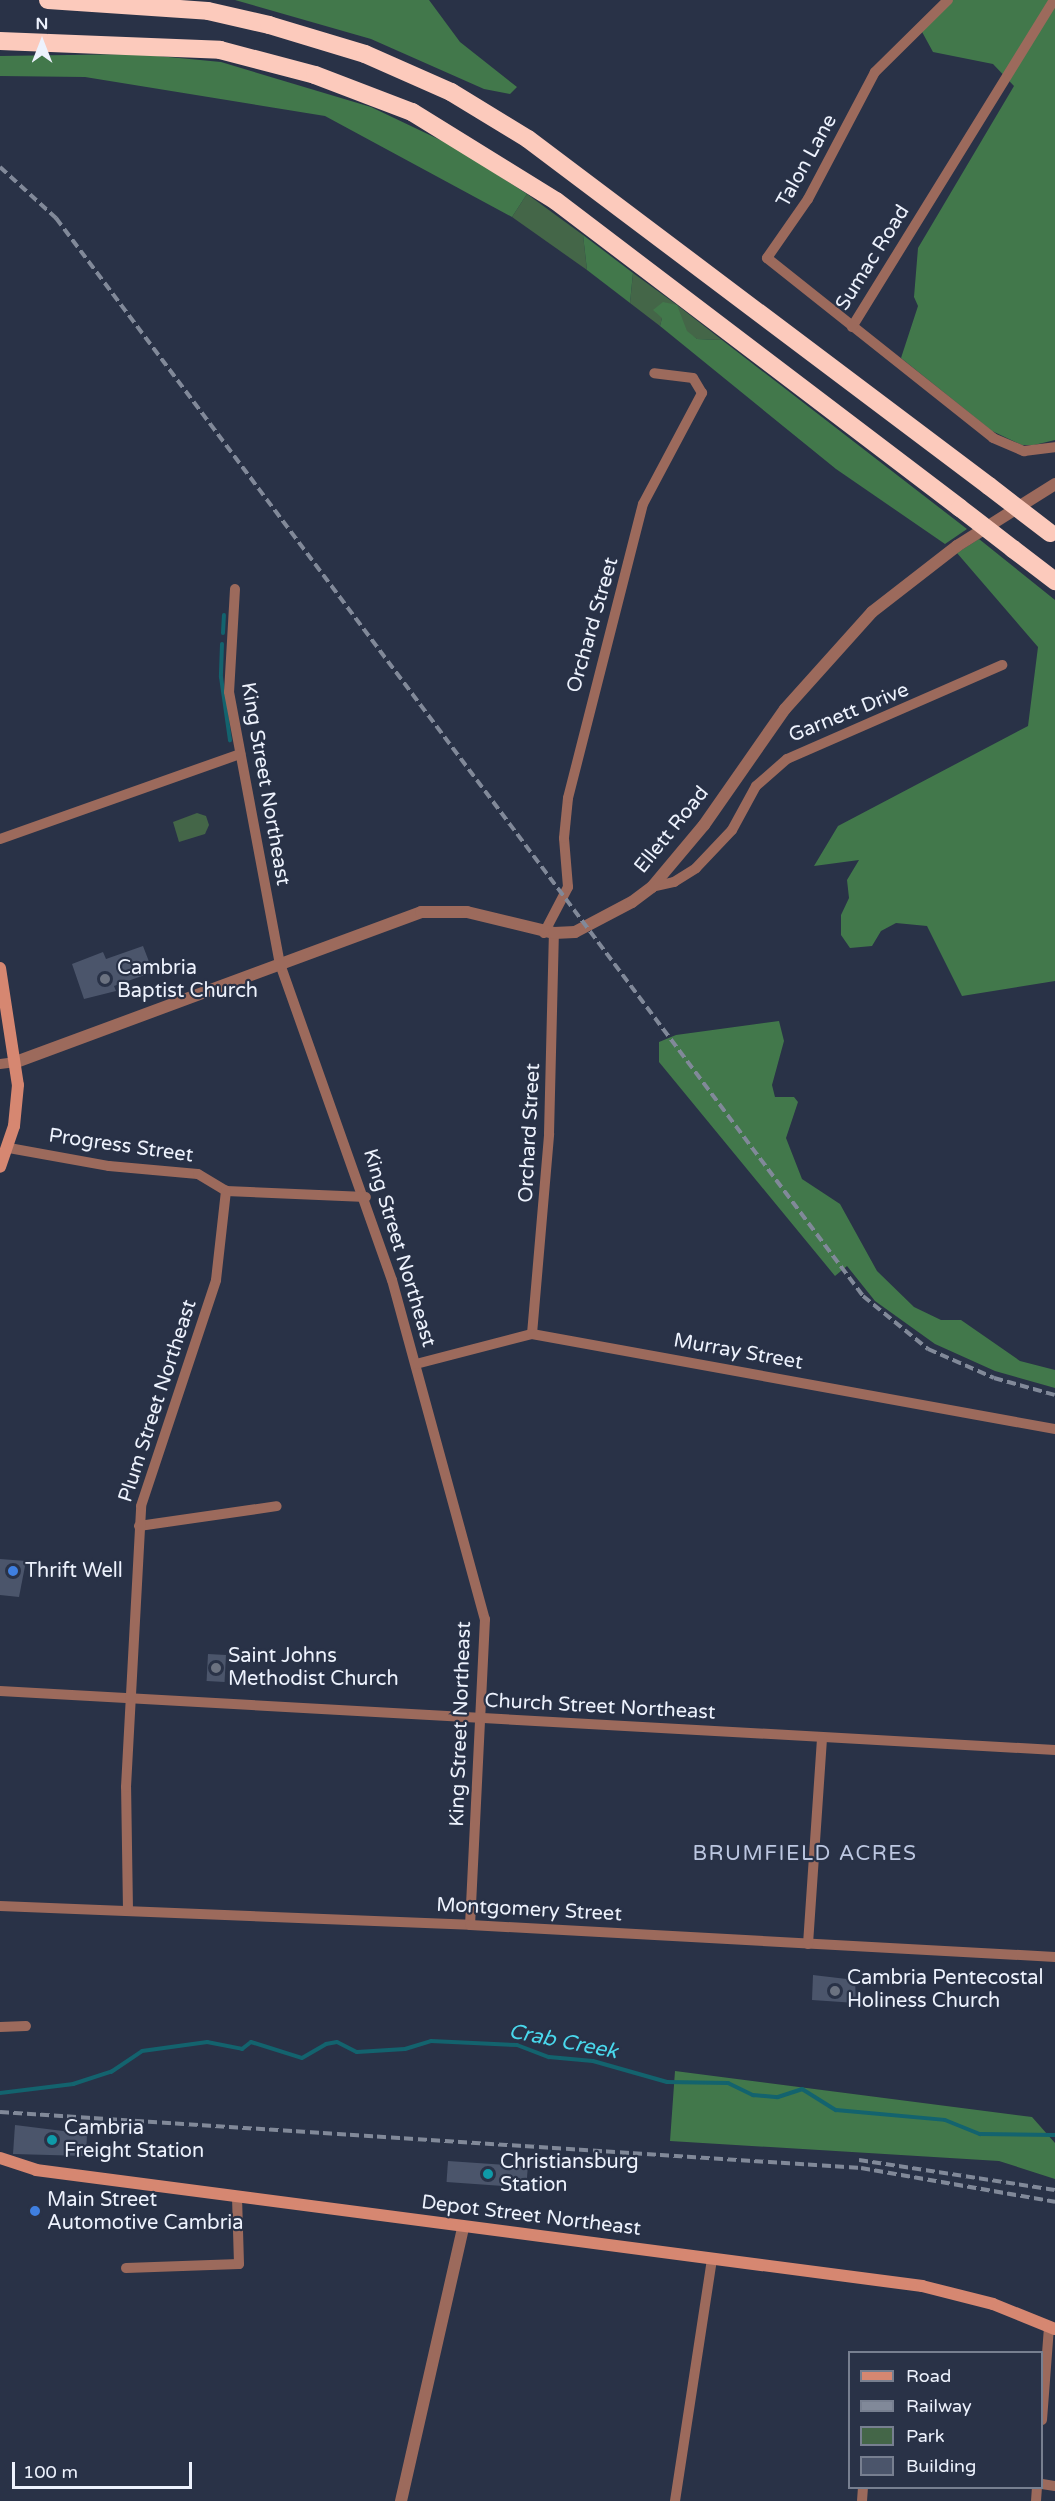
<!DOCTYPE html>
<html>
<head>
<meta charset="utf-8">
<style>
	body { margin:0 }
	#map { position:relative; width:1055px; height:2501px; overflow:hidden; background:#293247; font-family:"Varela Round",sans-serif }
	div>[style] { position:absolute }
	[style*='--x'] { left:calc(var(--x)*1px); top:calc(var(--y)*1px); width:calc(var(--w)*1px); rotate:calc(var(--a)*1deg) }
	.green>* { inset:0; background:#446648 }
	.forest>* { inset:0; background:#42784b }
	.stream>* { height:4px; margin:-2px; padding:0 2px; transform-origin:2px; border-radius:2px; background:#13636e }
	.building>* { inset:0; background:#4b556b; transform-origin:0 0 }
	.minor>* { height:10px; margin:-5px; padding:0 5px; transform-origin:5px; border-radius:5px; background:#9c6a5c }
	.tertiary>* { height:12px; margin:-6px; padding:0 6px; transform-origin:6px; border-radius:6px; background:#9c6a5c }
	.secondary>* { height:12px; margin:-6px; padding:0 6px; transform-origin:6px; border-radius:6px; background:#d68771 }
	.motorway>* { height:18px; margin:-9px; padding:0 9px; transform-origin:9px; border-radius:9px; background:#fccabc }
	.rail>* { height:4px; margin-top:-2px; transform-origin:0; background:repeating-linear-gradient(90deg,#818999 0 9px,transparent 0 13.5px) }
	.motorway-bridge>* { height:18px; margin:-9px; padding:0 9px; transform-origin:9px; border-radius:9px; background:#fccabc }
	.dots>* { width:16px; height:16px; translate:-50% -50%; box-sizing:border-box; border:3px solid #293247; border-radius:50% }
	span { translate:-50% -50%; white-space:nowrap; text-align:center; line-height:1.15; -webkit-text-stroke:4.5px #293247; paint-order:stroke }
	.street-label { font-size:20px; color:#edf2fd }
	.poi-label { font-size:20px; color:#edf2fd }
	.left { translate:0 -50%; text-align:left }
	.neighbourhood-label { font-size:21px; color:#bcc7e1; letter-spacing:1.5px }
	.water-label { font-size:21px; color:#49d8ec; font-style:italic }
	.legend { position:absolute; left:848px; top:2351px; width:195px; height:138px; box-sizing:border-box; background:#293247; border:2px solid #777f90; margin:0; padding:8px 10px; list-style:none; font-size:18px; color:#edf2fd }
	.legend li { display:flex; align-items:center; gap:12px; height:30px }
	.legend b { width:30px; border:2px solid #777f90 }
	.north { position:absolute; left:12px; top:12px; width:60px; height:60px; -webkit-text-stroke:4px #293247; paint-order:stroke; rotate:0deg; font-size:16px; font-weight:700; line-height:24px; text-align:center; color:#edf2fd }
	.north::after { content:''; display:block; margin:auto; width:21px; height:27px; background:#edf2fd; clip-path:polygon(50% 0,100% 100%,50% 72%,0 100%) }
	.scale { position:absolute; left:12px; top:2462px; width:180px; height:27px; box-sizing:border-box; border:3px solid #edf2fd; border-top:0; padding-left:8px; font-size:18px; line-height:21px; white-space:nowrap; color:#edf2fd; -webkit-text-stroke:4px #293247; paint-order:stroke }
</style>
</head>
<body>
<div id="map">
	<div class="green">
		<div style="clip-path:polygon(527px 194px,583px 235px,587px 270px,512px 217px)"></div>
		<div style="clip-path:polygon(633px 273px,677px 305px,722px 340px,697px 339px,662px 318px,660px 326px,630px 303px)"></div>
		<div style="clip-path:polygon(197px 813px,206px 816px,209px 825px,205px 834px,179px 842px,173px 822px)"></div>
	</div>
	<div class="forest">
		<div style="clip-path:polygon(235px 0,429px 0,460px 42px,517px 87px,510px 94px,484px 89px,371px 39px)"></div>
		<div style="clip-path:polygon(952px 0,1055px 0,1055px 440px,1034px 445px,1022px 445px,992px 431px,901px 358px,918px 306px,914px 297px,918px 248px,1014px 86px,993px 64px,933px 52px,921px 30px)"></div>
		<div style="clip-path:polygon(137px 54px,221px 62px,371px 107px,455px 147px,527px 194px,512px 217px,325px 116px,85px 77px,0 76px,0 56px)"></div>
		<div style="clip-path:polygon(583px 235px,633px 273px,630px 303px,587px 270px)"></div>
		<div style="clip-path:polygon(663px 302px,677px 305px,687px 331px,697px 339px,722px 340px,967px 529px,945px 544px,836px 469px,660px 326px,662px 318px,653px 310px)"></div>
		<div style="clip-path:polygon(979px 539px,1055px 600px,1055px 981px,962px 996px,927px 926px,896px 923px,881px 931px,872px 946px,850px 948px,841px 935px,841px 915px,849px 898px,847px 880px,859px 860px,814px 866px,838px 826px,1028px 726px,1038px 647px,957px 553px)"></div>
		<div style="clip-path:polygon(779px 1021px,784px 1041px,772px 1085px,775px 1097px,794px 1097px,798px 1102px,786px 1138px,802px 1179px,840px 1204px,877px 1271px,914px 1307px,941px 1320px,961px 1320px,1020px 1361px,1055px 1370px,1055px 1388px,995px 1371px,935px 1344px,875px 1301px,847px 1266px,835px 1276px,659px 1062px,659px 1042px,676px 1035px)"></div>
		<div style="clip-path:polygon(675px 2071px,1032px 2117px,1055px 2143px,1055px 2179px,999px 2161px,670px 2141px)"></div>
	</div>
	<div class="stream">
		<div style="--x:223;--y:633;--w:18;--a:-87"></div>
		<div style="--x:222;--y:644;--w:33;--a:92"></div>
		<div style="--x:221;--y:677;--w:64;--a:81.9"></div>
		<div style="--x:0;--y:2093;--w:74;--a:-7"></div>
		<div style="--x:73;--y:2084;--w:40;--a:-18"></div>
		<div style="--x:111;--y:2072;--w:37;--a:-34"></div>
		<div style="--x:142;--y:2051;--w:66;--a:-7.9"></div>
		<div style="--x:207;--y:2042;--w:36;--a:11"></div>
		<div style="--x:242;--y:2049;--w:11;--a:-38"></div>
		<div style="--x:251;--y:2042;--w:53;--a:17.4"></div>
		<div style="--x:302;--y:2058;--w:28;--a:-30"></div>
		<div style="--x:326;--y:2044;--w:11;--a:-10"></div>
		<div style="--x:337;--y:2042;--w:22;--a:27"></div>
		<div style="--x:357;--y:2052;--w:48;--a:-3.6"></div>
		<div style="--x:405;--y:2049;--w:27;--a:-17"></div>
		<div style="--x:431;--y:2041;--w:86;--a:2.7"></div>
		<div style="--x:517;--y:2045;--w:34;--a:21"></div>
		<div style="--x:549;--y:2057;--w:44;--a:5.2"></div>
		<div style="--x:593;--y:2061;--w:77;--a:15.8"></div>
		<div style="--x:667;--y:2082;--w:61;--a:0.9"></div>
		<div style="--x:728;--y:2083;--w:28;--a:26"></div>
		<div style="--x:753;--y:2095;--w:25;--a:5"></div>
		<div style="--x:778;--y:2097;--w:25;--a:-18"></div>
		<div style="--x:802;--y:2089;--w:40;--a:32"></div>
		<div style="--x:836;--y:2110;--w:109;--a:5.2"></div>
		<div style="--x:945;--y:2120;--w:38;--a:22"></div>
		<div style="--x:980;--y:2134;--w:75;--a:0.8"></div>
	</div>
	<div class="building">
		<div style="clip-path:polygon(143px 946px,153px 972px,114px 986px,116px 991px,84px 999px,72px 964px,103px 952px,106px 959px)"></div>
		<div style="clip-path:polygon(0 1559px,26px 1561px,19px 1597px,0 1595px)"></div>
		<div style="left:208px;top:1654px;width:18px;height:27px;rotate:3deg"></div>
		<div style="clip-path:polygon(813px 1975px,855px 1980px,856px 2003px,812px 2000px)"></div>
		<div style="clip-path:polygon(15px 2125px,87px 2134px,86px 2156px,13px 2154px)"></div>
		<div style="left:448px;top:2161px;width:80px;height:21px;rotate:4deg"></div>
	</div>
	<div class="minor">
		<div style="--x:948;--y:0;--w:103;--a:135.4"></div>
		<div style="--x:875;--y:72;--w:144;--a:117.8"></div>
		<div style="--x:808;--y:199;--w:72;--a:124.8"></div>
		<div style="--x:767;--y:258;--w:289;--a:38.5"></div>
		<div style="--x:993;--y:438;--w:34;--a:23"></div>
		<div style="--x:1024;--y:451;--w:31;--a:-7"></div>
		<div style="--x:852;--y:327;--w:384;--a:-58.3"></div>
		<div style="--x:235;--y:589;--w:103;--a:93.3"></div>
		<div style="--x:229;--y:692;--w:277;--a:79.4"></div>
		<div style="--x:280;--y:964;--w:335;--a:70.5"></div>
		<div style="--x:392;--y:1280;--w:352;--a:74.7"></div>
		<div style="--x:485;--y:1619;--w:306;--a:92.8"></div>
		<div style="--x:0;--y:839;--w:255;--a:-19.5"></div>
		<div style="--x:652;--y:887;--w:23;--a:-13"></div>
		<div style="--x:674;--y:882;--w:26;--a:-32"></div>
		<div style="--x:696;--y:868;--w:52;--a:-46.5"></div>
		<div style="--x:732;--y:830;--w:50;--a:-61.4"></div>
		<div style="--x:756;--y:786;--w:41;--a:-41.1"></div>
		<div style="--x:787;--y:759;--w:235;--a:-23.6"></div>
		<div style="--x:544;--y:933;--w:52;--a:-62.4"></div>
		<div style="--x:568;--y:887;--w:49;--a:-94.7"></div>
		<div style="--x:564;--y:838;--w:40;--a:-84.3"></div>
		<div style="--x:568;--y:798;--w:303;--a:-75.7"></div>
		<div style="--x:643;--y:504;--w:126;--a:-62"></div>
		<div style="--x:702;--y:393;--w:17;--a:-121"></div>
		<div style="--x:693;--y:378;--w:39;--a:-173"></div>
		<div style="--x:0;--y:1064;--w:16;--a:-7"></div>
		<div style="--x:9;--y:1148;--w:102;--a:10.2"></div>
		<div style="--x:109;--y:1166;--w:89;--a:5.1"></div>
		<div style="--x:198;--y:1174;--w:33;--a:31"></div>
		<div style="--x:226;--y:1191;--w:140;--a:2.5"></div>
		<div style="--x:532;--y:1334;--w:201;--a:-85.1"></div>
		<div style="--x:549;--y:1134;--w:201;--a:-88.6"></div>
		<div style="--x:416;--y:1364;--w:120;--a:-14.5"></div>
		<div style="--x:532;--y:1334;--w:532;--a:10.3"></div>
		<div style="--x:139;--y:1526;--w:139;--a:-8.2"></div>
		<div style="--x:0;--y:1691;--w:1057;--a:3.2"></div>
		<div style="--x:0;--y:1906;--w:470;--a:2.3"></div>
		<div style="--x:470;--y:1925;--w:586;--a:3.13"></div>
		<div style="--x:128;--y:1910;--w:123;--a:-90.9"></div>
		<div style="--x:126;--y:1787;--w:281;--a:-86.9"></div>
		<div style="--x:141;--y:1506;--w:238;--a:-71.6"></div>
		<div style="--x:216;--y:1280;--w:90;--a:-83.6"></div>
		<div style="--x:808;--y:1944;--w:207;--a:-86.1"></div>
		<div style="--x:0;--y:2027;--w:26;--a:-2"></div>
		<div style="--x:126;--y:2268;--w:113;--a:-2"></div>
		<div style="--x:239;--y:2264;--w:67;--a:-91.7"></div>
		<div style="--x:1042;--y:2420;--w:94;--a:-85.7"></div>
		<div style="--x:1042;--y:2484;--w:13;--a:9"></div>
		<div style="--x:675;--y:2501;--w:245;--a:-81.3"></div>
		<div style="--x:862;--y:2501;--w:13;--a:-86"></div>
		<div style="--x:1036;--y:2501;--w:13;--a:-86"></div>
	</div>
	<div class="tertiary">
		<div style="--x:16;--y:1062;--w:432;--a:-20.3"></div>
		<div style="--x:421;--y:912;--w:46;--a:0"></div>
		<div style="--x:467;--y:912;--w:89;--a:13.6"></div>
		<div style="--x:554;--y:933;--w:21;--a:-3"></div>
		<div style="--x:575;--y:932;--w:64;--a:-27.8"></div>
		<div style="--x:632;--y:902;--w:25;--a:-37"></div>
		<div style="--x:652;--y:887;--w:81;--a:-50"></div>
		<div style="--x:704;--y:825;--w:141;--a:-55.1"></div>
		<div style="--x:785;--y:709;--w:130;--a:-48.1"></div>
		<div style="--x:872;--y:612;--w:108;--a:-37.8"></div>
		<div style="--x:957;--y:546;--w:116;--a:-32.3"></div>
		<div style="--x:401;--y:2501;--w:280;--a:-77.2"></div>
	</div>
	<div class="secondary">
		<div style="--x:0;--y:968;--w:118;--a:81.3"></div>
		<div style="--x:18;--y:1085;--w:41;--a:95.6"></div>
		<div style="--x:14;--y:1126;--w:43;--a:108.9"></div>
		<div style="--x:0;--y:2158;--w:38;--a:18"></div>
		<div style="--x:36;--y:2170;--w:894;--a:7.46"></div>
		<div style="--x:922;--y:2286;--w:73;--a:14.2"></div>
		<div style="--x:993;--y:2304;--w:67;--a:22"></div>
	</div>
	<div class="motorway">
		<div style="--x:48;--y:0;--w:160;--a:3.9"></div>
		<div style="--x:208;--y:11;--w:63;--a:12.9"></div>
		<div style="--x:269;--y:25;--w:100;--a:16.8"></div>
		<div style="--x:365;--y:54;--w:94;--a:23.8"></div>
		<div style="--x:451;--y:92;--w:90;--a:31.4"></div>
		<div style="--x:528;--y:139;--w:577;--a:36.97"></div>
		<div style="--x:0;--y:41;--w:220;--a:2.3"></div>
		<div style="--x:220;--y:50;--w:98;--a:14.7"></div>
		<div style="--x:315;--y:75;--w:104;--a:20.9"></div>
		<div style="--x:412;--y:112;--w:169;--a:31.7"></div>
		<div style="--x:556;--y:201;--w:507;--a:37.23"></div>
		<div style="--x:1013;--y:549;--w:53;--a:37.3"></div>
	</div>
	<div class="rail">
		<div style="--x:0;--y:167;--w:76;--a:42.3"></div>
		<div style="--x:56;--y:218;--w:1347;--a:53.18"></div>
		<div style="--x:863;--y:1296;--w:84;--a:39.2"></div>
		<div style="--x:928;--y:1349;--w:72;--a:23.7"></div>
		<div style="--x:994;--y:1378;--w:63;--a:15.6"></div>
		<div style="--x:0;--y:2112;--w:863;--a:3.72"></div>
		<div style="--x:861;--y:2168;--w:197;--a:9.9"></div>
		<div style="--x:859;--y:2160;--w:198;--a:8.7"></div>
	</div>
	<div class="motorway-bridge">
		<div style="--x:989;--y:486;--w:77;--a:37.6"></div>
		<div style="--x:960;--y:508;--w:67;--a:37.7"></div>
	</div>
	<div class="dots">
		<div style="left:105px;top:979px;background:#6b7280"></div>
		<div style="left:13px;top:1571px;background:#3f7fe0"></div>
		<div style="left:216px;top:1668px;background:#6b7280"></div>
		<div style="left:835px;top:1991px;background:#6b7280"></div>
		<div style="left:52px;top:2140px;background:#0f9aa8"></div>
		<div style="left:488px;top:2174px;background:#0f9aa8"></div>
		<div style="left:35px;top:2211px;background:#3f7fe0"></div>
	</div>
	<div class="street-label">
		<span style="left:807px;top:161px;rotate:-61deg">Talon Lane</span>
		<span style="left:873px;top:258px;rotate:-58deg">Sumac Road</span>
		<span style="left:593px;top:625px;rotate:-74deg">Orchard Street</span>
		<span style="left:849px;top:713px;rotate:-22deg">Garnett Drive</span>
		<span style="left:265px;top:784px;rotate:80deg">King Street Northeast</span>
		<span style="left:672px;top:830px;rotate:-51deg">Ellett Road</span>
		<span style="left:530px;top:1133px;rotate:-87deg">Orchard Street</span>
		<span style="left:121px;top:1146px;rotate:8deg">Progress Street</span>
		<span style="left:399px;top:1248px;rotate:73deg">King Street Northeast</span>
		<span style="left:738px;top:1352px;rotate:10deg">Murray Street</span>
		<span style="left:158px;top:1401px;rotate:-72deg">Plum Street Northeast</span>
		<span style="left:600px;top:1707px;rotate:3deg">Church Street Northeast</span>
		<span style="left:461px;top:1724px;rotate:-88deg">King Street Northeast</span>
		<span style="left:529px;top:1910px;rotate:3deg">Montgomery Street</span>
		<span style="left:531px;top:2216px;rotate:7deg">Depot Street Northeast</span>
	</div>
	<div class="poi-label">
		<span class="left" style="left:117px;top:980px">Cambria<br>Baptist Church</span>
		<span class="left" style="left:25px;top:1571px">Thrift Well</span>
		<span class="left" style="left:228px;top:1668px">Saint Johns<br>Methodist Church</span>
		<span class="left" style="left:847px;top:1990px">Cambria Pentecostal<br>Holiness Church</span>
		<span class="left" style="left:64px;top:2140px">Cambria<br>Freight Station</span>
		<span class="left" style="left:500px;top:2174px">Christiansburg<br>Station</span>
		<span class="left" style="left:47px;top:2212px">Main Street<br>Automotive Cambria</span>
	</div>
	<div class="neighbourhood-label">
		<span style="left:805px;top:1854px">BRUMFIELD ACRES</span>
	</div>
	<div class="water-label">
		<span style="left:563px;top:2042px;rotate:11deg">Crab Creek</span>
	</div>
	<ul class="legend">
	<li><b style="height:8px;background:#d68771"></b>Road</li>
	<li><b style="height:8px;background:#818999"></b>Railway</li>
	<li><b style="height:16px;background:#446648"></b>Park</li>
	<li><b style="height:16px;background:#4b556b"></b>Building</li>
	</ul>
	<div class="north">N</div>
	<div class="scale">100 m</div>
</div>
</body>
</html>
